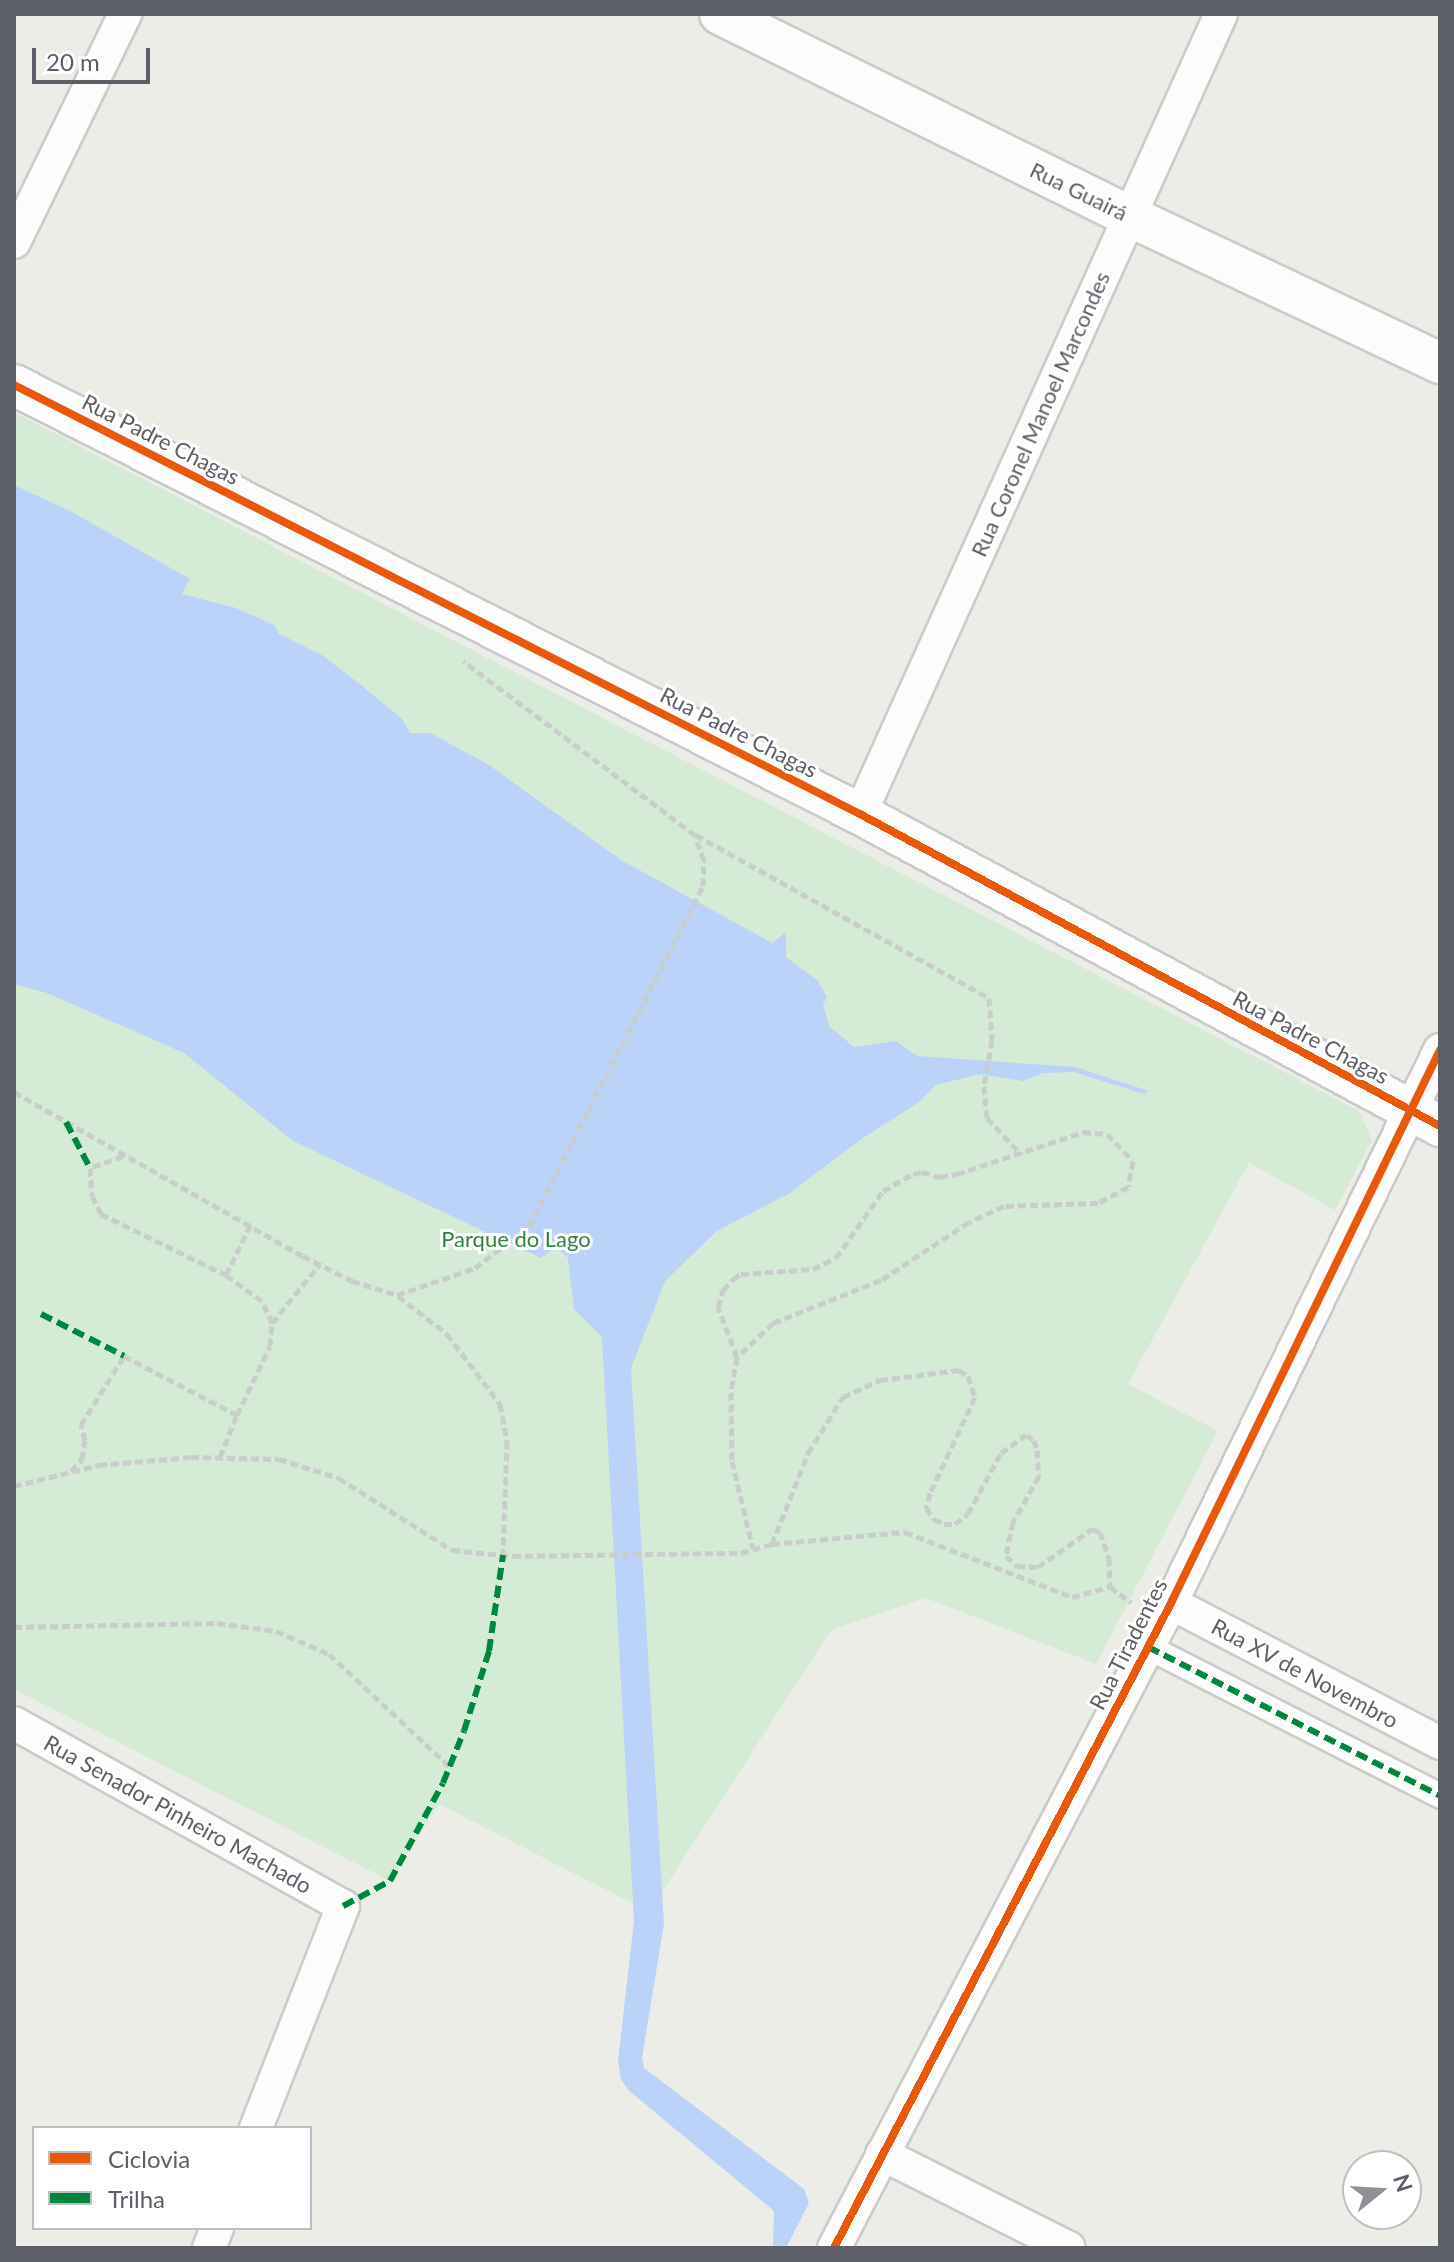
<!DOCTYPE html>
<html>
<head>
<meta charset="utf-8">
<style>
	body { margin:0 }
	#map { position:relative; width:1454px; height:2262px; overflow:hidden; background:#edede8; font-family:Lato,sans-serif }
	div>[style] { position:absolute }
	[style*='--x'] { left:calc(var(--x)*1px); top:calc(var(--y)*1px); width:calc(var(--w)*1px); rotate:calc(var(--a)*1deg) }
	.green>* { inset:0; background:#d4ebd6 }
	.water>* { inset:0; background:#bbd3f8 }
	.path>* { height:5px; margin-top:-2.5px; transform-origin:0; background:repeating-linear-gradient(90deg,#c9cecc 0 8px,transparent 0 12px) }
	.roads { filter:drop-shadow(2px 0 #cacbca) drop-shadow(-2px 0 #cacbca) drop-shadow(0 2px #cacbca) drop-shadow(0 -2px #cacbca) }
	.pedestrian>* { height:24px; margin:-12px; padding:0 12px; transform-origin:12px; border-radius:12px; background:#fcfcfc }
	.minor>* { height:32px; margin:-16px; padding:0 16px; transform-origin:16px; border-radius:16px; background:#fcfcfc }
	.tertiary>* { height:40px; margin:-20px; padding:0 20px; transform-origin:20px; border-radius:20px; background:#fcfcfc }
	.quiet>* { height:6px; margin-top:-3px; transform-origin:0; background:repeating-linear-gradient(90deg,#00873e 0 12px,transparent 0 18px) }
	.cycleway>* { height:8px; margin:-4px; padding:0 4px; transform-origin:4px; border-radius:4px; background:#e8590c }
	span { translate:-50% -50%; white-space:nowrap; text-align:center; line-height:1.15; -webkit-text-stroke:6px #fff; paint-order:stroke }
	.street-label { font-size:22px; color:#5d5f67 }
	.park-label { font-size:22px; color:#2e8442 }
	.frame { position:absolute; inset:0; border:16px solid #5d5f67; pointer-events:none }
	.legend { position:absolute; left:32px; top:2126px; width:280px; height:104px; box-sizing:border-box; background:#fff; border:2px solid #bebfc2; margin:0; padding:10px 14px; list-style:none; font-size:24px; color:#5d5f67 }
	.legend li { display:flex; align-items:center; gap:16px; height:40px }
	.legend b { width:40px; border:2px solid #bebfc2 }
	.north { position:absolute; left:1342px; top:2150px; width:80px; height:80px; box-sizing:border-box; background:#fff; border:2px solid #bebfc2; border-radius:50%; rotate:72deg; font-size:22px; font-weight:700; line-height:32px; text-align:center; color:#5d5f67 }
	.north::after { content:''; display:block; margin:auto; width:28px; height:36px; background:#8f9194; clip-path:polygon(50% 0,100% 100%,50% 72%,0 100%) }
	.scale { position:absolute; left:32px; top:48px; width:118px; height:36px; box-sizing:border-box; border:4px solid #5d5f67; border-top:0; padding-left:10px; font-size:24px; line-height:28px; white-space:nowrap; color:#5d5f67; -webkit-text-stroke:6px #fff; paint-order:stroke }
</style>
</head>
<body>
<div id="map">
	<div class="green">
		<div style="clip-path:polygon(14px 412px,1359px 1111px,1372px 1140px,1335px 1210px,1249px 1163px,1128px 1384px,1218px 1431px,1096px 1664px,926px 1598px,831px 1630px,649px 1912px,439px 1804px,390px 1881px,14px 1689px)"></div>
	</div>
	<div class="water">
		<div style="clip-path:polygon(14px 485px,72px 512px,190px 579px,182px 594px,236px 608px,274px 625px,279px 634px,322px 655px,361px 685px,402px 719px,410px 733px,430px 733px,489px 765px,621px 860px,772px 943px,786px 932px,786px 957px,818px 981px,827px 997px,823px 1005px,829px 1026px,854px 1047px,896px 1041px,917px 1056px,1075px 1067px,1149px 1091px,1144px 1094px,1074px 1072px,1043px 1073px,1023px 1081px,980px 1074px,936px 1085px,919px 1102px,860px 1140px,790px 1193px,717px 1231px,665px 1281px,631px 1368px,664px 1924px,642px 2058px,644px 2068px,804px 2189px,809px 2203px,786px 2248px,773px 2247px,774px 2211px,628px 2090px,621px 2079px,618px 2061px,634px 1921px,602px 1337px,574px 1309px,568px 1258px,556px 1247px,541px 1258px,293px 1141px,184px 1053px,47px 993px,14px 984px)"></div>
	</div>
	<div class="path">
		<div style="--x:696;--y:835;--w:335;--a:29.1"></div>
		<div style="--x:989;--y:998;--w:42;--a:85.9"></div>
		<div style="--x:992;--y:1040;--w:47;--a:99.9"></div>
		<div style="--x:984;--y:1086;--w:32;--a:85"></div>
		<div style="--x:987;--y:1118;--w:50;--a:46.6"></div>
		<div style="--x:14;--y:1092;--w:332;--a:29.6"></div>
		<div style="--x:303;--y:1256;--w:55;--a:27"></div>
		<div style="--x:352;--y:1281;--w:47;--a:17.3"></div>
		<div style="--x:397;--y:1295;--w:83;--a:-19.1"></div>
		<div style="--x:475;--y:1268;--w:68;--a:-37.9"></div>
		<div style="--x:529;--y:1226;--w:382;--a:-62.9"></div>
		<div style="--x:703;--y:886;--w:26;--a:-88"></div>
		<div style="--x:704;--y:860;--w:27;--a:-110"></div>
		<div style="--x:695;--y:835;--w:290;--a:-143.1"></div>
		<div style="--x:123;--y:1156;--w:35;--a:160"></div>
		<div style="--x:90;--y:1168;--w:28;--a:86"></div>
		<div style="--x:92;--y:1196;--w:20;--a:63"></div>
		<div style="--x:101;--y:1214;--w:139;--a:26"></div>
		<div style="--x:398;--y:1296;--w:62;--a:37.8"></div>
		<div style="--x:447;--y:1334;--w:88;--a:52.9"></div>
		<div style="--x:500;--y:1404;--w:38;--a:79"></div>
		<div style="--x:507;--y:1441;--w:114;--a:92"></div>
		<div style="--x:272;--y:1323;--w:76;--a:-50.9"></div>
		<div style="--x:737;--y:1357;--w:53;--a:-110.8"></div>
		<div style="--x:718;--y:1307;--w:18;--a:-74"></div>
		<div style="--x:723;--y:1290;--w:15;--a:-48"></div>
		<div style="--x:733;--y:1279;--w:9;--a:-32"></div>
		<div style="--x:741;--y:1274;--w:72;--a:-4"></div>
		<div style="--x:813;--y:1269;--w:25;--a:-26"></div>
		<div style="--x:836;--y:1258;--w:82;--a:-55"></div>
		<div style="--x:883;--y:1191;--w:34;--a:-30"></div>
		<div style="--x:913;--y:1174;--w:9;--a:-13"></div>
		<div style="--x:922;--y:1172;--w:19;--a:16"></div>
		<div style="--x:940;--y:1177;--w:17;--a:-10"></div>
		<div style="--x:957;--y:1174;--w:133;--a:-18.4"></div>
		<div style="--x:1083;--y:1132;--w:24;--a:5"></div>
		<div style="--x:1107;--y:1134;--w:37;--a:46"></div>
		<div style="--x:1133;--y:1161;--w:26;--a:101"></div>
		<div style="--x:1128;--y:1187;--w:34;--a:152"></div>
		<div style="--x:1098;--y:1203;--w:94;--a:178.2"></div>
		<div style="--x:1004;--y:1206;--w:38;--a:155"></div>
		<div style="--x:969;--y:1222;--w:105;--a:146.6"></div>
		<div style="--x:881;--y:1280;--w:116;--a:158.3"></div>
		<div style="--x:773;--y:1323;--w:50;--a:136.6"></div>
		<div style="--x:737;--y:1357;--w:36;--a:100"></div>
		<div style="--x:731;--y:1392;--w:69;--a:89.2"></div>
		<div style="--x:732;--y:1461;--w:90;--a:76.6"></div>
		<div style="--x:220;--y:1457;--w:45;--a:-68"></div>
		<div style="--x:71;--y:1471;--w:16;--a:-47"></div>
		<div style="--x:82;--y:1459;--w:19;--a:-81"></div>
		<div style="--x:85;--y:1440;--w:16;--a:-105"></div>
		<div style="--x:81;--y:1425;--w:81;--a:-58.1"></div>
		<div style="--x:124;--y:1356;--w:127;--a:27.6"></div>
		<div style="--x:237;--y:1415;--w:76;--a:-64.4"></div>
		<div style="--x:270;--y:1346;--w:23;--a:-85"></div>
		<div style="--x:272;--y:1323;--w:24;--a:-114"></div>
		<div style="--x:262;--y:1301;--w:44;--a:-144.2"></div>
		<div style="--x:226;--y:1275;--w:55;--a:-63.9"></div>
		<div style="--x:14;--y:1486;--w:88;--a:-13.9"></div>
		<div style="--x:99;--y:1465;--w:92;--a:-5"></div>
		<div style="--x:191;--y:1457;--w:88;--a:1.3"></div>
		<div style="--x:279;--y:1459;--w:63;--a:17.6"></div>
		<div style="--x:339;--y:1478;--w:134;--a:32.5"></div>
		<div style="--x:452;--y:1550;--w:61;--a:5.6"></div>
		<div style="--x:513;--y:1556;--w:228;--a:-0.8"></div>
		<div style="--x:741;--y:1553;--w:32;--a:-16"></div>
		<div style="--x:772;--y:1544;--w:98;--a:-68.4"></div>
		<div style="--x:808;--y:1453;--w:66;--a:-58"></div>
		<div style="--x:843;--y:1397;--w:41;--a:-24.7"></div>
		<div style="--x:880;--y:1380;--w:80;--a:-7.2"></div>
		<div style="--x:959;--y:1370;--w:11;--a:34"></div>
		<div style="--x:968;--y:1376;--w:22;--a:72"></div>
		<div style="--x:975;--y:1397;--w:106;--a:115.1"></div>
		<div style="--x:930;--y:1493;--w:16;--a:105"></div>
		<div style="--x:926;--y:1508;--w:14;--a:54"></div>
		<div style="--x:934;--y:1519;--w:11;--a:27"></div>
		<div style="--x:944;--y:1524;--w:11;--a:0"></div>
		<div style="--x:955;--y:1524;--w:16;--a:-38"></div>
		<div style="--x:968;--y:1514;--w:69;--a:-61.6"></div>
		<div style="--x:1001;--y:1453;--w:31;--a:-36"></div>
		<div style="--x:1026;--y:1435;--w:9;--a:32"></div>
		<div style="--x:1034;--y:1440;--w:10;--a:73"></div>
		<div style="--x:1037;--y:1450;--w:26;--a:86"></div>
		<div style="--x:1039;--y:1476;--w:53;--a:119.5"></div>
		<div style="--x:1013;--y:1522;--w:35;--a:102"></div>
		<div style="--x:1006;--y:1556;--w:15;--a:42"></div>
		<div style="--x:1017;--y:1566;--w:21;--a:3"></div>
		<div style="--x:1038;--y:1567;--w:66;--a:-35.1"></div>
		<div style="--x:1092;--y:1529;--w:9;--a:21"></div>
		<div style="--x:1100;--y:1532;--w:28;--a:71"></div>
		<div style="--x:1109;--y:1558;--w:29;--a:88"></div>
		<div style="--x:1110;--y:1587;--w:26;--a:36"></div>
		<div style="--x:772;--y:1544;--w:134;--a:-5.2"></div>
		<div style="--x:905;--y:1532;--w:179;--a:21.3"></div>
		<div style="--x:1072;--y:1597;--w:39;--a:-15"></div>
		<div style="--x:14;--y:1627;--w:203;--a:-1.1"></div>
		<div style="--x:217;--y:1623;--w:60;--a:7.7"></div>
		<div style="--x:276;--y:1631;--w:58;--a:23.5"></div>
		<div style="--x:329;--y:1654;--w:166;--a:43"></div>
	</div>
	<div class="roads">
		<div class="pedestrian">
			<div style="--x:1148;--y:1647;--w:328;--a:27"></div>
		</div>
		<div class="minor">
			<div style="--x:14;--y:242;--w:254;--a:-64"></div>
			<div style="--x:860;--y:814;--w:878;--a:-65.71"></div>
			<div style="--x:1171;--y:1603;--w:303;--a:27.5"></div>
			<div style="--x:14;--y:1723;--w:376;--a:29.1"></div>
			<div style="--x:343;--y:1906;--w:238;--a:111.4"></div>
			<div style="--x:882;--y:2154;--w:209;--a:26.7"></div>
			<div style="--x:209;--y:2248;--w:22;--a:-68"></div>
			<div style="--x:834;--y:2248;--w:728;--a:-62.41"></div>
			<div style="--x:1171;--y:1603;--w:615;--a:-64.06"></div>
		</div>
		<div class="tertiary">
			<div style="--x:720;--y:14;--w:456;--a:26.3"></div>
			<div style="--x:1129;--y:216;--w:344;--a:25.3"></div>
			<div style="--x:14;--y:385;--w:949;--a:26.89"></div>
			<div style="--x:860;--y:814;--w:659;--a:28.28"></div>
		</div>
	</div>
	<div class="quiet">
		<div style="--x:66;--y:1122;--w:52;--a:62.4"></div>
		<div style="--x:41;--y:1314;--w:93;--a:26.8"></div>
		<div style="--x:1148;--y:1647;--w:328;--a:27"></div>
		<div style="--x:343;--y:1906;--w:53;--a:-28"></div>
		<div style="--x:390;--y:1881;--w:111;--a:-61.6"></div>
		<div style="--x:443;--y:1783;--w:56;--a:-68"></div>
		<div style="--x:464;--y:1731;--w:84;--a:-72.6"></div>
		<div style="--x:489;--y:1651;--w:97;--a:-81.7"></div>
	</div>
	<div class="cycleway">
		<div style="--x:14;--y:385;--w:949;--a:26.89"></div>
		<div style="--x:860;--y:814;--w:659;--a:28.28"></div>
		<div style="--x:834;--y:2248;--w:728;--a:-62.41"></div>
		<div style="--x:1171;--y:1603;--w:615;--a:-64.06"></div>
	</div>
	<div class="street-label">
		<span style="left:1079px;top:191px;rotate:26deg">Rua Guairá</span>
		<span style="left:1040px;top:414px;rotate:-66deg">Rua Coronel Manoel Marcondes</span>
		<span style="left:161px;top:439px;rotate:27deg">Rua Padre Chagas</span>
		<span style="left:739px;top:732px;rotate:27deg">Rua Padre Chagas</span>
		<span style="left:1311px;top:1037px;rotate:28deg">Rua Padre Chagas</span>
		<span style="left:1128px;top:1644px;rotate:-63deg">Rua Tiradentes</span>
		<span style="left:1305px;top:1673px;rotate:28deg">Rua XV de Novembro</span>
		<span style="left:178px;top:1814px;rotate:29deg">Rua Senador Pinheiro Machado</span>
	</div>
	<div class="park-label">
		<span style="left:516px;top:1239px">Parque do Lago</span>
	</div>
	<div class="frame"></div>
	<ul class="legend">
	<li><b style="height:10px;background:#e8590c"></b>Ciclovia</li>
	<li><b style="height:10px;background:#00873e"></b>Trilha</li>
	</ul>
	<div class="north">N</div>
	<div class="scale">20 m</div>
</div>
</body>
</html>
